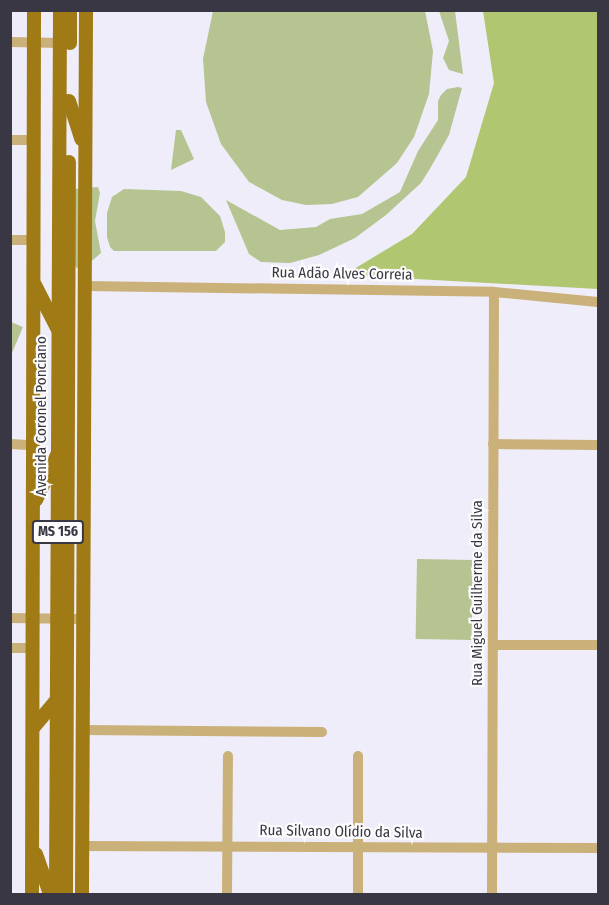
<!DOCTYPE html>
<html>
<head>
<meta charset="utf-8">
<style>
	body { margin:0 }
	#map { position:relative; width:609px; height:905px; overflow:hidden; background:#efedfa; font-family:"Fira Sans Condensed",sans-serif }
	div>[style] { position:absolute }
	[style*='--x'] { left:calc(var(--x)*1px); top:calc(var(--y)*1px); width:calc(var(--w)*1px); rotate:calc(var(--a)*1deg) }
	.green>* { inset:0; background:#b5c490; transform-origin:0 0 }
	.forest>* { inset:0; background:#b0c671 }
	.minor>* { height:10px; margin:-5px; padding:0 5px; transform-origin:5px; border-radius:5px; background:#cab079 }
	.major>* { height:14px; margin:-7px; padding:0 7px; transform-origin:7px; border-radius:7px; background:#a07a14 }
	span { translate:-50% -50%; white-space:nowrap; text-align:center; line-height:1.15; -webkit-text-stroke:4.5px #fcfcfc; paint-order:stroke }
	.shield-label span { padding:2px 4px; background:#fcfcfc; border:2px solid; border-radius:4px; -webkit-text-stroke-width:0 }
	.shield-label { font-size:14px; color:#393743; font-weight:700 }
	.street-label { font-size:15px; color:#393743 }
	.frame { position:absolute; inset:0; border:12px solid #393743; pointer-events:none }
</style>
</head>
<body>
<div id="map">
	<div class="green">
		<div style="clip-path:polygon(213px 11px,425px 11px,433px 51px,429px 94px,414px 137px,397px 163px,358px 197px,332px 204px,306px 205px,282px 200px,249px 182px,221px 144px,206px 102px,203px 59px)"></div>
		<div style="clip-path:polygon(439px 11px,455px 11px,463px 74px,449px 70px,443px 58px,449px 41px)"></div>
		<div style="clip-path:polygon(458px 87px,462px 88px,449px 135px,431px 167px,421px 183px,386px 215px,355px 238px,319px 255px,290px 263px,261px 262px,249px 254px,226px 200px,280px 230px,316px 227px,330px 219px,362px 214px,400px 192px,418px 151px,438px 120px,438px 101px,441px 95px,447px 89px)"></div>
		<div style="clip-path:polygon(176px 130px,181px 130px,194px 159px,171px 170px)"></div>
		<div style="clip-path:polygon(98px 187px,100px 193px,95px 221px,101px 253px,86px 266px,77px 268px,74px 265px,75px 189px)"></div>
		<div style="clip-path:polygon(124px 189px,181px 191px,201px 197px,220px 216px,225px 232px,225px 242px,216px 251px,114px 251px,110px 247px,107px 237px,107px 213px,112px 197px)"></div>
		<div style="left:11px;top:322px;width:13px;height:115px;rotate:23deg"></div>
		<div style="left:417px;top:559px;width:56px;height:80px;rotate:1deg"></div>
	</div>
	<div class="forest">
		<div style="clip-path:polygon(483px 11px,598px 11px,598px 289px,344px 275px,412px 234px,466px 177px,494px 83px)"></div>
	</div>
	<div class="minor">
		<div style="--x:10;--y:42;--w:51;--a:1.1"></div>
		<div style="--x:10;--y:140;--w:24;--a:0"></div>
		<div style="--x:10;--y:240;--w:24;--a:0"></div>
		<div style="--x:84;--y:286;--w:410;--a:0.8"></div>
		<div style="--x:494;--y:292;--w:104;--a:5.5"></div>
		<div style="--x:10;--y:444;--w:22;--a:3"></div>
		<div style="--x:493;--y:444;--w:105;--a:0.5"></div>
		<div style="--x:10;--y:618;--w:73;--a:0.8"></div>
		<div style="--x:493;--y:645;--w:105;--a:0"></div>
		<div style="--x:10;--y:648;--w:23;--a:0"></div>
		<div style="--x:83;--y:730;--w:239;--a:0.5"></div>
		<div style="--x:358;--y:756;--w:138;--a:90"></div>
		<div style="--x:82;--y:846;--w:516;--a:0.22"></div>
		<div style="--x:227;--y:894;--w:138;--a:-89.6"></div>
		<div style="--x:492;--y:894;--w:602;--a:-89.81"></div>
	</div>
	<div class="major">
		<div style="--x:70;--y:43;--w:33;--a:-90"></div>
		<div style="--x:69;--y:101;--w:40;--a:72"></div>
		<div style="--x:35;--y:285;--w:53;--a:62.9"></div>
		<div style="--x:36;--y:500;--w:50;--a:-65"></div>
		<div style="--x:33;--y:728;--w:38;--a:-50"></div>
		<div style="--x:36;--y:854;--w:42;--a:70.7"></div>
		<div style="--x:32;--y:894;--w:884;--a:-89.87"></div>
		<div style="--x:56;--y:894;--w:884;--a:-89.74"></div>
		<div style="--x:66;--y:894;--w:732;--a:-89.77"></div>
		<div style="--x:82;--y:894;--w:884;--a:-89.74"></div>
	</div>
	<div class="shield-label">
		<span style="left:58px;top:532px">MS 156</span>
	</div>
	<div class="street-label">
		<span style="left:342px;top:274px;rotate:1deg">Rua Adão Alves Correia</span>
		<span style="left:42px;top:416px;rotate:-90deg">Avenida Coronel Ponciano</span>
		<span style="left:478px;top:593px;rotate:-90deg">Rua Miguel Guilherme da Silva</span>
		<span style="left:341px;top:832px;rotate:1deg">Rua Silvano Olídio da Silva</span>
	</div>
	<div class="frame"></div>
</div>
</body>
</html>
